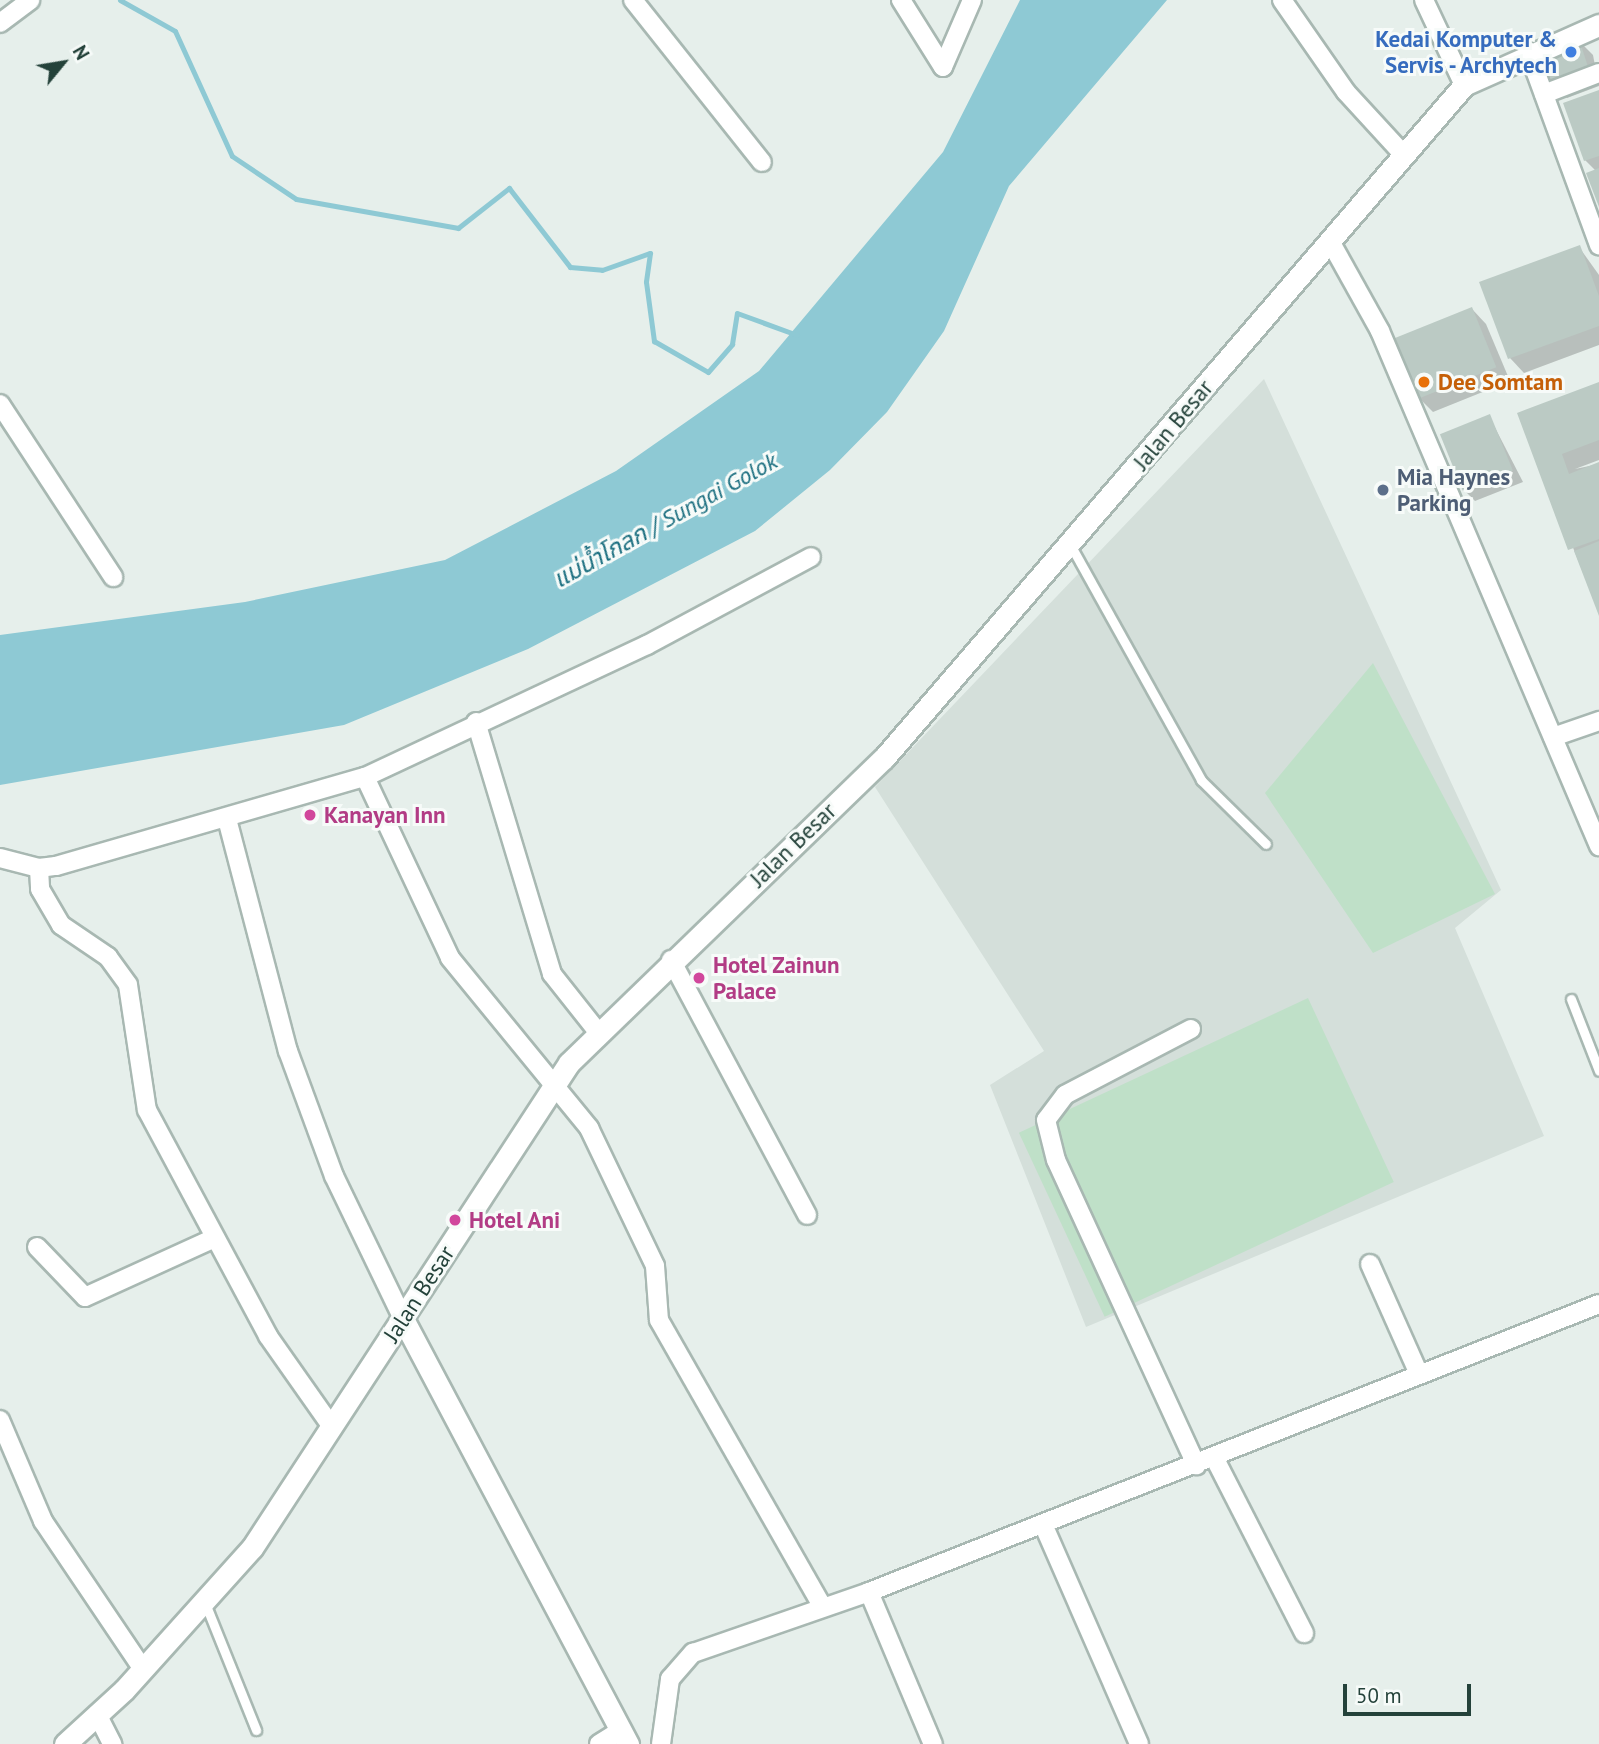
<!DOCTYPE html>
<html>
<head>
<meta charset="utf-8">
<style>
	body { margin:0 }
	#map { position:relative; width:1599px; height:1744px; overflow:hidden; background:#e6efeb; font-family:"PT Sans","Noto Sans Thai",sans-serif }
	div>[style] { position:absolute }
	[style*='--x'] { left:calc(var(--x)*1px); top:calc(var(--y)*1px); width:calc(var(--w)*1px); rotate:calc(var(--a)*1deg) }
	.built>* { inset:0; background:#d4dfda }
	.green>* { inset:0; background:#bfe0c8; transform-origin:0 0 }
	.water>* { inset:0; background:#8ec9d4 }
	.shadow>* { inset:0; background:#0003 }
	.stream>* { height:5px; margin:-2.5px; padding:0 2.5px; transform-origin:2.5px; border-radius:2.5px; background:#8ec9d4 }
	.building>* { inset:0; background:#bbcac4; transform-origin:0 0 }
	.roads { filter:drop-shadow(2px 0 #a8b8b2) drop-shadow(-2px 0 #a8b8b2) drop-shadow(0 2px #a8b8b2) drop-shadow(0 -2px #a8b8b2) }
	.service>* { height:9px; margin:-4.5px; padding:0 4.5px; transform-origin:4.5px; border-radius:4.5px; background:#fff }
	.minor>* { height:18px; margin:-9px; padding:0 9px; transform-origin:9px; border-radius:9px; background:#fff }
	.secondary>* { height:21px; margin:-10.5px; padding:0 10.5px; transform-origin:10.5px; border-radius:10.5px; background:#fff }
	.dots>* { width:19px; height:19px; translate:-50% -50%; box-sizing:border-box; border:4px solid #f7fbf9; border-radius:50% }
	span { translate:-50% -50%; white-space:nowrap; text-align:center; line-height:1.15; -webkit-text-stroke:6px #f7fbf9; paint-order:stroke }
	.shop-label { font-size:23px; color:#366cbe; font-weight:700 }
	.right { translate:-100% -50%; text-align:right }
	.food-label { font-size:23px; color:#c56008; font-weight:700 }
	.left { translate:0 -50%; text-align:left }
	.street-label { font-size:23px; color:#24423a }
	.service-label { font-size:23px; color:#4e5e75; font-weight:700 }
	.hotel-label { font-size:23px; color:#b23c85; font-weight:700 }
	.water-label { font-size:24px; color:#1c6f80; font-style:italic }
	.north { position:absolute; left:28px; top:28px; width:70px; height:70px; -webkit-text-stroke:5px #f7fbf9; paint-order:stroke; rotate:60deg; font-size:19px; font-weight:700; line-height:28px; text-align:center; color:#24423a }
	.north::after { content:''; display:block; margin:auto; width:24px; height:32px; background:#24423a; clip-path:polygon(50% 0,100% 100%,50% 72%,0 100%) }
	.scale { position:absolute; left:1343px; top:1684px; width:128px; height:32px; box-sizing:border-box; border:4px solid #24423a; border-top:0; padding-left:9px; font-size:21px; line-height:24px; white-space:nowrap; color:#24423a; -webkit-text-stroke:5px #f7fbf9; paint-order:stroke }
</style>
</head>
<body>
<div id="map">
	<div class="built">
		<div style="clip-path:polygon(1264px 379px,1501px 890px,1455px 928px,1544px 1136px,1086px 1327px,990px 1085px,1044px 1051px,875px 787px)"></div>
	</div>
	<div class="green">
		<div style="clip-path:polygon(1373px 663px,1495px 894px,1373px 953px,1265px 793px)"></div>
		<div style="left:1308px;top:998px;width:203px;height:319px;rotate:65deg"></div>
	</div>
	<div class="water">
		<div style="clip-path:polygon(1020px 0,1167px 0,1009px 186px,944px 331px,887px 412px,830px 470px,755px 531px,528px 649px,344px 725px,0 785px,0 635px,245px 602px,445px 560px,616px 471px,759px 371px,943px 152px)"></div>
	</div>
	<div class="shadow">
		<div style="clip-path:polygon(1579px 41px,1593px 55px,1599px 86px,1567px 98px,1553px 83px)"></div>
		<div style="clip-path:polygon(1599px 92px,1599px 203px,1596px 171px,1585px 160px)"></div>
		<div style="clip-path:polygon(1579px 247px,1599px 275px,1599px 345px,1524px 373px,1510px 358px)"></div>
		<div style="clip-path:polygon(1472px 309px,1486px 324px,1510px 381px,1433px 412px,1419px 398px)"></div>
		<div style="clip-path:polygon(1599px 384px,1599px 460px,1575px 469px,1599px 464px,1599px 612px,1519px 414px)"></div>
		<div style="clip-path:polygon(1489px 416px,1523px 482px,1475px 501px,1465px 491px)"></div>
	</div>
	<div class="stream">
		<div style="--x:120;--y:0;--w:63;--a:29.4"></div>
		<div style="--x:175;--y:31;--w:137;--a:65.5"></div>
		<div style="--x:232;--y:156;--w:77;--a:33.9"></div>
		<div style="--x:296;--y:199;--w:165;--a:10.1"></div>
		<div style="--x:458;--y:228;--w:65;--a:-38.1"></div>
		<div style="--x:509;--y:188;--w:100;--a:52.3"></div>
		<div style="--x:570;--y:267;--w:32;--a:5"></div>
		<div style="--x:602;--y:270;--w:51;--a:-19.5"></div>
		<div style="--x:650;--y:253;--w:29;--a:98"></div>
		<div style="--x:646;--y:282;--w:60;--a:82.3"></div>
		<div style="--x:654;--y:341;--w:62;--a:29.9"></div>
		<div style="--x:708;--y:372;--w:37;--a:-49"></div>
		<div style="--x:732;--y:344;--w:31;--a:-81"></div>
		<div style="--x:737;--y:313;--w:64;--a:20.1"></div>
	</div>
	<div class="building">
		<div style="left:1579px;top:39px;width:33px;height:40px;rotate:72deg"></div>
		<div style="clip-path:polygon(1599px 90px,1599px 156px,1584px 161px,1563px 103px)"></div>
		<div style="clip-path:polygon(1599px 168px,1599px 207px,1586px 173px)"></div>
		<div style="clip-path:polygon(1580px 245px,1599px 296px,1599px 326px,1508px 359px,1479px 282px)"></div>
		<div style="left:1472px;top:307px;width:65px;height:85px;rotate:68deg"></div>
		<div style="clip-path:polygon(1599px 382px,1599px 440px,1562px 454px,1569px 474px,1599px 462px,1599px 539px,1568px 550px,1517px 413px)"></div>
		<div style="left:1490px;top:414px;width:61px;height:54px;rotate:68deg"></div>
		<div style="clip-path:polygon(1599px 541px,1599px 616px,1574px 551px)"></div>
	</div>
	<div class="roads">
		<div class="service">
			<div style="--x:1071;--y:546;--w:268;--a:60.9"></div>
			<div style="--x:1201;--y:780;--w:91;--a:44.6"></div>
			<div style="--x:1571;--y:999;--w:77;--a:68.7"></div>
			<div style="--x:205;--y:1603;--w:137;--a:68.1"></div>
		</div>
		<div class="minor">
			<div style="--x:633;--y:0;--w:207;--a:51.5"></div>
			<div style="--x:901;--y:0;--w:79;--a:57.9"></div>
			<div style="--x:1282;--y:0;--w:112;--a:55.2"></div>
			<div style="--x:1346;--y:92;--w:84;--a:47.4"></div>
			<div style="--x:1424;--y:0;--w:94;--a:64.8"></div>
			<div style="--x:0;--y:23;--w:38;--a:-37"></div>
			<div style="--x:1528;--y:51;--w:207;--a:69.9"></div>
			<div style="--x:943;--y:67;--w:73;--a:-66.6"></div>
			<div style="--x:1544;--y:94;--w:59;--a:-20.9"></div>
			<div style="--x:1330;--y:241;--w:103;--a:60.9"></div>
			<div style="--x:1380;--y:331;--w:560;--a:66.96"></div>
			<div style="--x:0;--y:404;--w:207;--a:56.8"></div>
			<div style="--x:476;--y:722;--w:263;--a:73.2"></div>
			<div style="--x:552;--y:974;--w:74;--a:51.6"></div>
			<div style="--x:1553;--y:737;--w:49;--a:-19.2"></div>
			<div style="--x:365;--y:777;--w:200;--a:64.8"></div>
			<div style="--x:450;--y:958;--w:220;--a:50.7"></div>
			<div style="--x:589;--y:1128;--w:153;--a:64.4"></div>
			<div style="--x:655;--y:1266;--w:54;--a:85.8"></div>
			<div style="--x:659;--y:1320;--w:329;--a:60.3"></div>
			<div style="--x:227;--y:819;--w:240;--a:75.3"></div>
			<div style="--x:288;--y:1051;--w:133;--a:69.8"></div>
			<div style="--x:334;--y:1176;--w:159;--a:64.2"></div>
			<div style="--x:0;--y:858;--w:40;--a:14.4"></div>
			<div style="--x:39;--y:868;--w:17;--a:-7"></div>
			<div style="--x:56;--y:866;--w:322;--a:-16.1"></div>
			<div style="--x:365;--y:777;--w:311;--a:-25.1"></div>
			<div style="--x:647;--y:645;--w:186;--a:-28.2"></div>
			<div style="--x:39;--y:868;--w:21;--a:87"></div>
			<div style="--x:40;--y:889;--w:42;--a:59.7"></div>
			<div style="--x:61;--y:925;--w:57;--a:34.2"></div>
			<div style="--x:108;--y:957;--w:34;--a:54"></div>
			<div style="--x:128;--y:985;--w:126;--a:81.4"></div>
			<div style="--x:147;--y:1110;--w:256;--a:61.8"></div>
			<div style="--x:268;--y:1336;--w:111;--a:54.9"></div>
			<div style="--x:671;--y:960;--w:289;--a:61.9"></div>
			<div style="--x:1191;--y:1029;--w:142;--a:152.4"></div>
			<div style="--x:1065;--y:1095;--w:31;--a:127"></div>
			<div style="--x:1046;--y:1120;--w:41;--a:76"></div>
			<div style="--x:1056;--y:1160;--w:336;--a:65.3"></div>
			<div style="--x:37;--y:1247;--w:69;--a:46.2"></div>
			<div style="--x:85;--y:1297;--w:140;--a:-24.5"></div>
			<div style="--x:1370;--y:1264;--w:120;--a:66"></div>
			<div style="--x:0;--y:1420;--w:110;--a:66.9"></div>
			<div style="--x:43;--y:1521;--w:179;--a:56"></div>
			<div style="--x:1214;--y:1457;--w:198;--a:62.9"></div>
			<div style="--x:1043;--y:1524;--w:240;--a:66.4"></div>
			<div style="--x:869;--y:1592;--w:165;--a:67.2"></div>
			<div style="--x:97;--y:1714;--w:34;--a:63"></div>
			<div style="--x:599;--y:1744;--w:26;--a:-32"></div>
			<div style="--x:661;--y:1744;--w:66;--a:-82.1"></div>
			<div style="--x:670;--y:1679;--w:35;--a:-49"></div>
			<div style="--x:693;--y:1653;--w:186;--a:-19.1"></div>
			<div style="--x:869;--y:1592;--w:785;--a:-21.53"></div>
		</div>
		<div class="secondary">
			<div style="--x:403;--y:1319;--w:481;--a:62.1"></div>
			<div style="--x:65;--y:1744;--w:80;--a:-42.5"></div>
			<div style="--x:124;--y:1690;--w:191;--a:-48"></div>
			<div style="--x:252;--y:1548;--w:579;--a:-56.83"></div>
			<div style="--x:569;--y:1063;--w:438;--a:-44.1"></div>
			<div style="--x:884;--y:758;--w:888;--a:-49.24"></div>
			<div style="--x:1464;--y:85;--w:148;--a:-24"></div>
		</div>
	</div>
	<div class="dots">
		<div style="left:1571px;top:52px;background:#3f7fe0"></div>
		<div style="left:1424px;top:382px;background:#e8710a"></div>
		<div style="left:1383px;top:490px;background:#5c6f8a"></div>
		<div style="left:310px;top:815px;background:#d1479c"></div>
		<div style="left:699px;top:978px;background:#d1479c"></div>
		<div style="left:455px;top:1220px;background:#d1479c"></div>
	</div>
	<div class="shop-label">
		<span class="right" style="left:1557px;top:52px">Kedai Komputer &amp;<br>Servis - Archytech</span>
	</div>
	<div class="food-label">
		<span class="left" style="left:1438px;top:382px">Dee Somtam</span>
	</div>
	<div class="street-label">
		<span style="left:1173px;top:425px;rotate:-50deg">Jalan Besar</span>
		<span style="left:793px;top:845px;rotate:-44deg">Jalan Besar</span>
		<span style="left:419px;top:1294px;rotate:-57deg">Jalan Besar</span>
	</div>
	<div class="service-label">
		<span class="left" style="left:1397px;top:490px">Mia Haynes<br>Parking</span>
	</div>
	<div class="hotel-label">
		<span class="left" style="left:324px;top:815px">Kanayan Inn</span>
		<span class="left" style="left:713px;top:978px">Hotel Zainun<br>Palace</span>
		<span class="left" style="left:469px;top:1220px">Hotel Ani</span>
	</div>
	<div class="water-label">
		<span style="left:665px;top:520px;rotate:-29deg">แม่น้ำโกลก / Sungai Golok</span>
	</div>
	<div class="north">N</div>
	<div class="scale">50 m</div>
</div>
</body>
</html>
